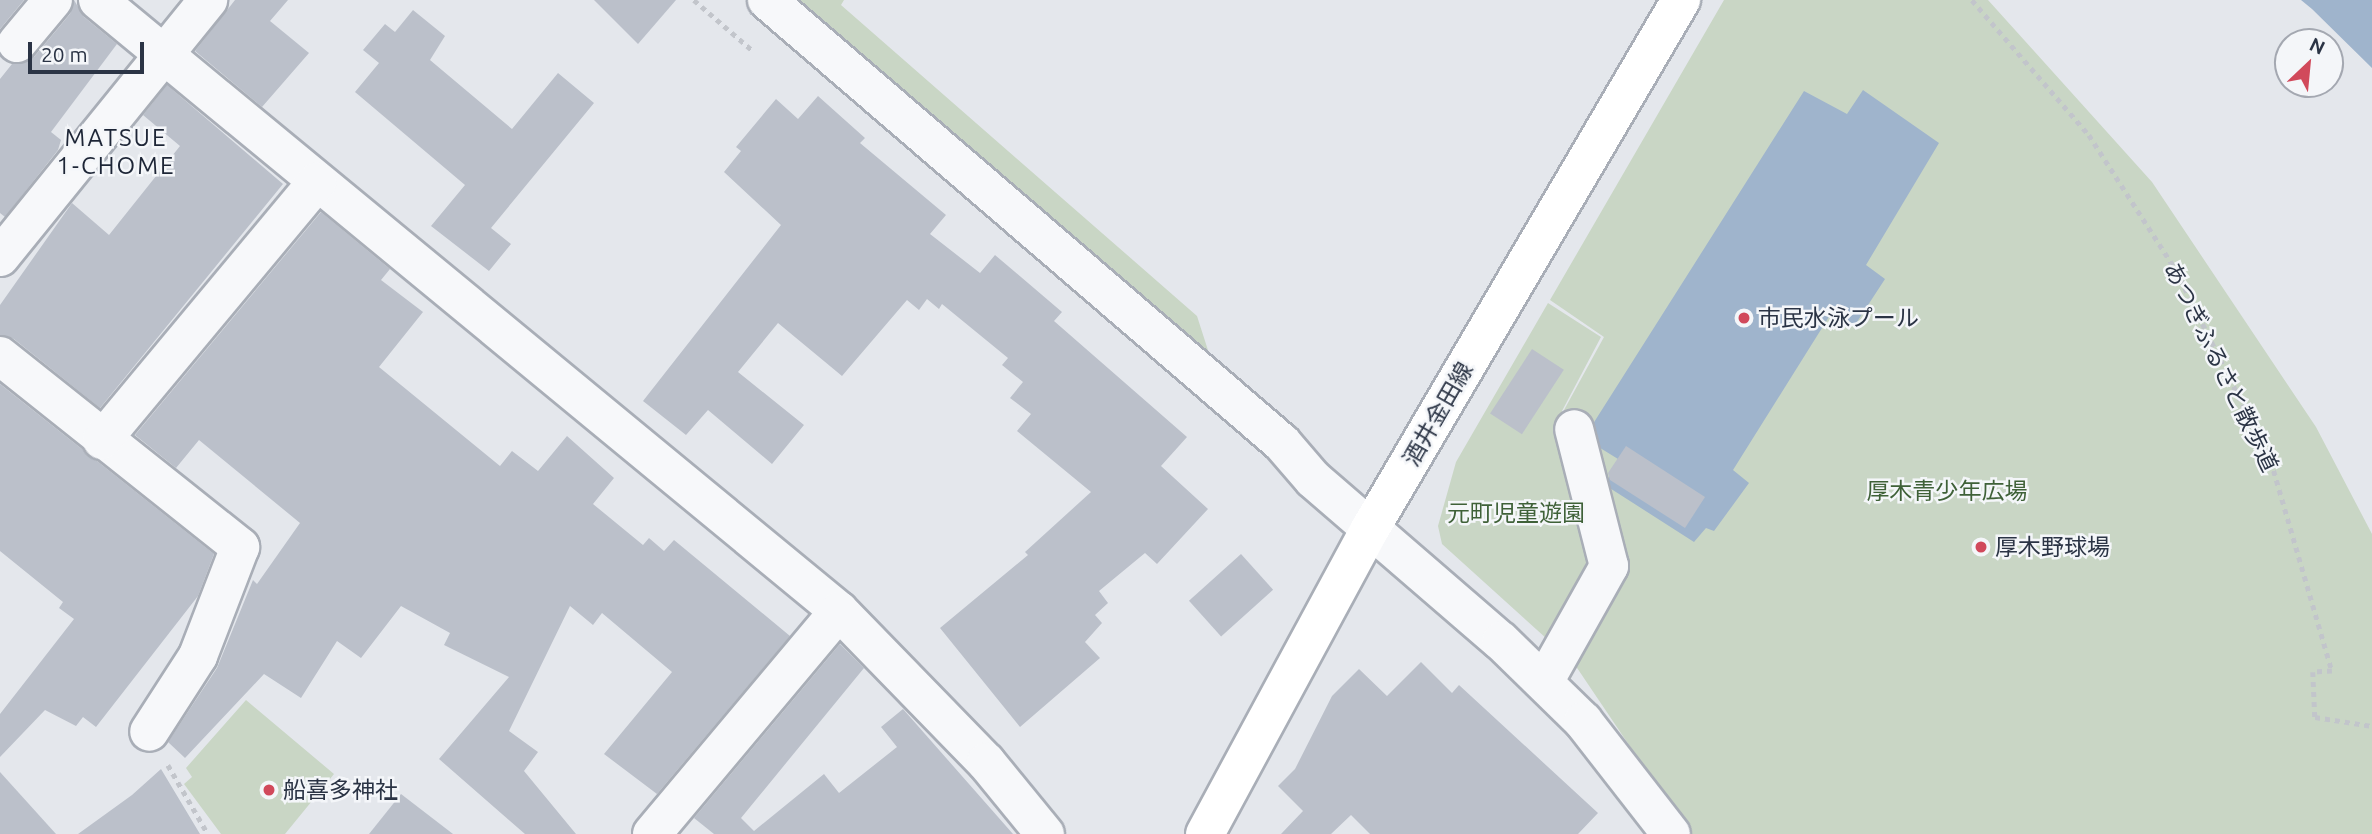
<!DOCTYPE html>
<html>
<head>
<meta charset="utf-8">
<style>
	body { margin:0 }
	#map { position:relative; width:2372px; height:834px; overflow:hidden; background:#e4e7ec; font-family:Ubuntu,"Noto Sans JP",sans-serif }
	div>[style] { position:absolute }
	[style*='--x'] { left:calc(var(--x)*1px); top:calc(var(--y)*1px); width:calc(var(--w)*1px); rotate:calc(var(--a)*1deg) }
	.green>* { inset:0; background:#c9d6c5 }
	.water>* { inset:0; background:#9fb4cc }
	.building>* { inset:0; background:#bbc0ca; transform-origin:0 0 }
	.path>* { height:4.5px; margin-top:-2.25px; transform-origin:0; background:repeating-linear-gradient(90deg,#c2c5cb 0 5px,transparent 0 10px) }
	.roads { filter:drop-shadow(2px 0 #a9aeb7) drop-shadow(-2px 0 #a9aeb7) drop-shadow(0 2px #a9aeb7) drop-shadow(0 -2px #a9aeb7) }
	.minor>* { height:38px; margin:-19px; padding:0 19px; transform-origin:19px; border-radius:19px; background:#f7f8fa }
	.major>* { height:38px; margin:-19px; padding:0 19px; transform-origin:19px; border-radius:19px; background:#fff }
	.dots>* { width:19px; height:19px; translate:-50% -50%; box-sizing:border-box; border:4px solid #f4f6f9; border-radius:50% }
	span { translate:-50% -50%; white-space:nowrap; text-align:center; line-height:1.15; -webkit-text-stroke:5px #f4f6f9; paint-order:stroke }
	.poi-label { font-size:23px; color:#2b3445 }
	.left { translate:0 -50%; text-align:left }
	.street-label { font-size:23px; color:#2b3445 }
	.park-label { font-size:23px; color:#3f6138 }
	.neighbourhood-label { font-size:24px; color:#1d2536; letter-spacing:2px }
	.north { position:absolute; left:2274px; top:28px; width:70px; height:70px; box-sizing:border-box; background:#f4f6f9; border:2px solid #a4a8b1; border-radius:50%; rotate:26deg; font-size:19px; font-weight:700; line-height:28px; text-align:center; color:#2b3445 }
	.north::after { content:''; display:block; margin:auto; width:24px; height:32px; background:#d1495b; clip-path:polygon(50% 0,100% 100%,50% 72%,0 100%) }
	.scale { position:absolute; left:28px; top:42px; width:116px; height:32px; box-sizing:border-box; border:4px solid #2b3445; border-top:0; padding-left:9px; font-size:21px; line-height:24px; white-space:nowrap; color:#2b3445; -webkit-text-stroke:5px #f4f6f9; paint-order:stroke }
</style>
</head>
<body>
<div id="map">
	<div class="green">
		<div style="clip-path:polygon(785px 0,844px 0,841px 5px,1197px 316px,1214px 369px)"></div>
		<div style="clip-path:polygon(1724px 0,1988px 0,2152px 182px,2316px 427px,2372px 534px,2372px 834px,1689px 834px,1567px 653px,1613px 566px,1578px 424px,1564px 410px,1604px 337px,1550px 300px)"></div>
		<div style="clip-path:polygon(1548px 303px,1601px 337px,1562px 411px,1604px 565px,1557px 648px,1442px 544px,1438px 526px,1456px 462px)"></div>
		<div style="clip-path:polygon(246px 700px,334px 774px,285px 834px,221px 834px,184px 784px,192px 777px,186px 768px)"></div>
	</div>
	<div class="water">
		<div style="clip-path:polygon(2301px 0,2372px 0,2372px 68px,2312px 9px)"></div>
		<div style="clip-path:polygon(1863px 90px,1939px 143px,1866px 265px,1885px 279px,1855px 325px,1832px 312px,1733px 470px,1749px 483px,1714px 531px,1706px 528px,1694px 542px,1605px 485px,1618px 459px,1584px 438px,1804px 91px,1847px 114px)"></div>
	</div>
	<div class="building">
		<div style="clip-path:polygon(0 0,24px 0,0 29px)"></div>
		<div style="clip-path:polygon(74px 0,84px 17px,117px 44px,51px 132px,61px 140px,58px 150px,5px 217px,0 213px,0 79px,12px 64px,34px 57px,70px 14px)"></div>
		<div style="clip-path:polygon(235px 0,288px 0,270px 21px,309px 53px,262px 107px,195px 51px)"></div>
		<div style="clip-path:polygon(594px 0,676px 0,638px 44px)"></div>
		<div style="clip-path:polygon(413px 10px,445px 36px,430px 60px,512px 129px,558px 73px,594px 103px,491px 228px,511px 244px,489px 271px,431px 226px,465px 185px,355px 92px,379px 63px,363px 50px,385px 24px,395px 32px)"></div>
		<div style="clip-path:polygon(167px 85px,283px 184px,100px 408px,14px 339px,0 335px,0 305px,72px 203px,109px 235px,180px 146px,143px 115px)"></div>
		<div style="clip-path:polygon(818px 96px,865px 138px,860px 143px,946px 215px,930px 234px,980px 273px,995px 255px,1062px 312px,1054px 321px,1187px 437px,1161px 466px,1208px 509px,1157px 564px,1145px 553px,1099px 591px,1108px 603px,1095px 615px,1102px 623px,1085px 642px,1100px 658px,1020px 727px,940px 628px,1028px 555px,1025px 552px,1091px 492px,1017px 431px,1031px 414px,1010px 398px,1023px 382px,1002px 365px,1008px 358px,942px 304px,939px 309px,927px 299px,919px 310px,907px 300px,842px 376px,778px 323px,738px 372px,804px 425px,772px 464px,708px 410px,686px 435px,643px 401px,781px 225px,724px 172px,741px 151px,736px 147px,776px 99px,798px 119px)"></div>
		<div style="clip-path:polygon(321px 212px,390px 269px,381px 280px,423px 312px,379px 367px,500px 466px,512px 451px,538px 471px,567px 436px,614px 478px,593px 504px,643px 545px,649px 538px,664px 551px,674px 540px,790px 636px,657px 794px,604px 754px,672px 672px,602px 613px,593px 625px,570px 606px,509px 731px,538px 752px,524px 771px,576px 834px,525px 834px,439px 759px,509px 677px,444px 645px,450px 633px,401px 606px,361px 658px,337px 641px,301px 698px,264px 674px,185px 758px,168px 742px,217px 668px,253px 580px,257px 584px,300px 523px,199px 440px,176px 468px,135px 435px)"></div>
		<div style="left:1532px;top:349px;width:38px;height:77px;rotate:33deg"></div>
		<div style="clip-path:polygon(0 384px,214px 554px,198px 596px,96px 727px,83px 717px,76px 726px,45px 710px,0 757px,0 714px,74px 619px,59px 608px,63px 602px,0 551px)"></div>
		<div style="clip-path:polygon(1626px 446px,1705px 497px,1685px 528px,1610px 480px,1608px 473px)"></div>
		<div style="left:1241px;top:554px;width:48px;height:70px;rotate:48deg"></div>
		<div style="clip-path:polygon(840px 644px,864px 668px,741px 818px,754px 831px,824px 774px,839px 793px,897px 747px,881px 727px,903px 709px,1013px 834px,714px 834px,694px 818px)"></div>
		<div style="clip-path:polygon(1421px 662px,1452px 693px,1459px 685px,1598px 813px,1578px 834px,1370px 834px,1351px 815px,1331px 834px,1281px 834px,1303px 811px,1278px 786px,1295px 769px,1332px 696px,1359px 669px,1387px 696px)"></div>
		<div style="clip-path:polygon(161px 769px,200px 834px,78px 834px,132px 795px)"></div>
		<div style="clip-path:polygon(0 772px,56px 834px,0 834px)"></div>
		<div style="clip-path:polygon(401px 794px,453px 834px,369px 834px)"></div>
	</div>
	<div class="path">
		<div style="--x:694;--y:0;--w:78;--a:40.8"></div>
		<div style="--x:1972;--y:0;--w:179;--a:49.1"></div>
		<div style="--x:2089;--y:135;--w:161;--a:57.2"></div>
		<div style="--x:2176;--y:270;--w:213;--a:63.6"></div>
		<div style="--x:2271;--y:461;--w:219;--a:73.8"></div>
		<div style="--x:2332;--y:671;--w:19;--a:177"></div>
		<div style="--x:2313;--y:672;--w:45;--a:87.5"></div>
		<div style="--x:2315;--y:717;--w:58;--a:9"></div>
		<div style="--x:168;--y:765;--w:80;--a:59.9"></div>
	</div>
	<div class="roads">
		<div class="minor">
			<div style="--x:98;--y:0;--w:960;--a:39.51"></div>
			<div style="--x:839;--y:611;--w:211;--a:45.8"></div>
			<div style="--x:986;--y:762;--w:93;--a:50.7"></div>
			<div style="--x:767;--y:0;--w:679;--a:40.7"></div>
			<div style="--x:1282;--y:443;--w:48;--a:49.3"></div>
			<div style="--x:1313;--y:479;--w:248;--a:40.8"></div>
			<div style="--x:1501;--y:641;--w:115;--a:44.3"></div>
			<div style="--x:1583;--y:721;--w:143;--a:52.1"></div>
			<div style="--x:17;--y:43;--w:56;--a:-50.1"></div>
			<div style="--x:0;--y:257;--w:331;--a:-51"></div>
			<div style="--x:0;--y:356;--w:307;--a:38.5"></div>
			<div style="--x:240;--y:547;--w:117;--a:111.1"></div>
			<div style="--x:198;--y:656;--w:90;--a:122.8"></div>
			<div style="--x:102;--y:440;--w:336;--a:-50.2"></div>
			<div style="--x:1544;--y:682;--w:133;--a:-60.7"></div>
			<div style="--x:1609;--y:566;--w:141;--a:-104.3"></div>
			<div style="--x:652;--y:834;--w:291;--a:-50"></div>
		</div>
		<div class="major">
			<div style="--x:1205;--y:834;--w:347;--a:-61.6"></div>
			<div style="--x:1370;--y:529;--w:614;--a:-59.55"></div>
		</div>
	</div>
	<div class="dots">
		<div style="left:1744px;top:318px;background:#d1495b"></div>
		<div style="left:1981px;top:547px;background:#d1495b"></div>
		<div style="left:269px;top:790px;background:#d1495b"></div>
	</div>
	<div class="poi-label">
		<span class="left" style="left:1758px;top:318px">市民水泳プール</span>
		<span class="left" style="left:1995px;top:547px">厚木野球場</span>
		<span class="left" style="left:283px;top:790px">船喜多神社</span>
	</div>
	<div class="street-label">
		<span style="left:2221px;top:367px;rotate:64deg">あつぎふるさと散歩道</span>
		<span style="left:1438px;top:414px;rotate:-60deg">酒井金田線</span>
	</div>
	<div class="park-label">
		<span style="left:1947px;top:491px">厚木青少年広場</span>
		<span style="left:1516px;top:513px">元町児童遊園</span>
	</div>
	<div class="neighbourhood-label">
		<span style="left:116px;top:152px">MATSUE<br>1-CHOME</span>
	</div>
	<div class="north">N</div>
	<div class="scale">20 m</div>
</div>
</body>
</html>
